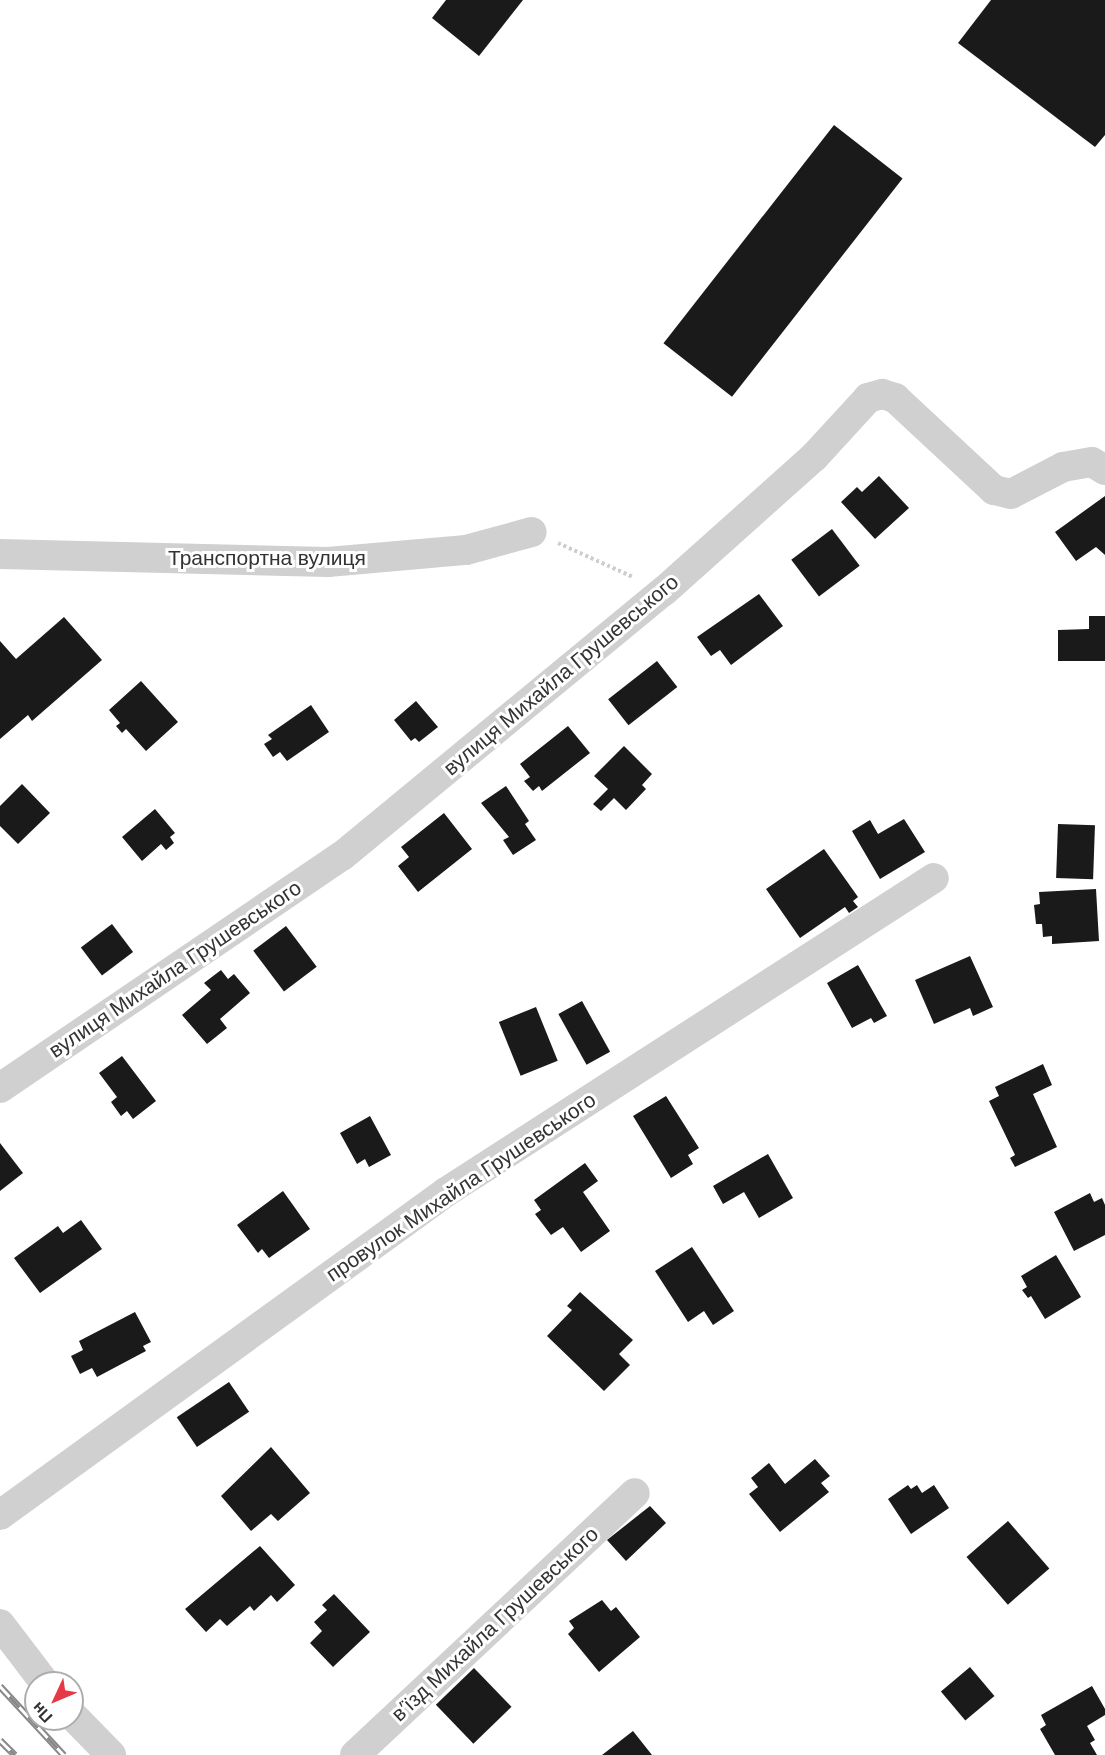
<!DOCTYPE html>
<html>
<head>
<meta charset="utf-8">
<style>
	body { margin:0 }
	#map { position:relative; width:1105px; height:1755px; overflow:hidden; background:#fff; font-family:"DM Sans",sans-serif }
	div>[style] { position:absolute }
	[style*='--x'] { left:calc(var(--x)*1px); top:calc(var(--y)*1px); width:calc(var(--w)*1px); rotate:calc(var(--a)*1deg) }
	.building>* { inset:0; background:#1a1a1a; transform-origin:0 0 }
	.path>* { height:4px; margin-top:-2px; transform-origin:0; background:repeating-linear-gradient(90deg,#cdcdcd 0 3px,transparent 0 6px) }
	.minor>* { height:30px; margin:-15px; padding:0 15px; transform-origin:15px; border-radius:15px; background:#d0d0d0 }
	.rail>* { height:7px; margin-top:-3.5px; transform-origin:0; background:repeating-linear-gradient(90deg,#fff 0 14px,#888 0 28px); box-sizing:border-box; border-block:2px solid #888 }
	span { translate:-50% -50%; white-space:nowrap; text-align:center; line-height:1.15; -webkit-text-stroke:6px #fff; paint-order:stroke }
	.street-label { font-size:21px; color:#333 }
	.north { position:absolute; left:24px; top:1671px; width:60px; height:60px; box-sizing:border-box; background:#fff; border:2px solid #adadad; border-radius:50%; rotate:226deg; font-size:16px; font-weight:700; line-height:24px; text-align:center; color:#333 }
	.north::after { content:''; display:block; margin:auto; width:21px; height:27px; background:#e63946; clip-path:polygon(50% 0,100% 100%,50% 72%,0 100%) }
</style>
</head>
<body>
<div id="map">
	<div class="building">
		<div style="clip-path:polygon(446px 0,523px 0,479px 56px,432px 18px)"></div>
		<div style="clip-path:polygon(991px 0,1105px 0,1105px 135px,1095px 147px,958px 43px)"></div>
		<div style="left:834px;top:125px;width:87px;height:277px;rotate:38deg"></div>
		<div style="clip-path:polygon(879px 476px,909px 508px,875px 539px,841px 502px,857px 487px,862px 492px)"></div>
		<div style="clip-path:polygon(1105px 496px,1105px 555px,1096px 547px,1076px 561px,1055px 532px)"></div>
		<div style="left:832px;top:529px;width:46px;height:51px;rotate:53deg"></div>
		<div style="clip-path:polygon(759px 594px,783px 626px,731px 665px,720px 650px,711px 656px,697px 637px)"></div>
		<div style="clip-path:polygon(1089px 616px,1105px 616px,1105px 661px,1058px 661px,1058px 630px,1089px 629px)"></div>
		<div style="clip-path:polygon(64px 617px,102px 660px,32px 721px,28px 715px,0 739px,0 641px,16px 659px)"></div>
		<div style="left:657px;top:661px;width:33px;height:62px;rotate:52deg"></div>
		<div style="clip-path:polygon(141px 681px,178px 722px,146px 751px,126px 729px,122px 733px,116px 726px,120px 723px,109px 710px)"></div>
		<div style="clip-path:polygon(416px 701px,438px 727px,419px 742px,415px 738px,411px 741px,394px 720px)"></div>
		<div style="clip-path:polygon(311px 705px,329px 732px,287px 761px,280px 752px,273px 757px,264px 744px,272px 739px,268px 735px)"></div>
		<div style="clip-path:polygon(568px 726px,590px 753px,542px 791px,539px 786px,533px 791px,524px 781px,530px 777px,520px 764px)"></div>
		<div style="clip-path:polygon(624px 746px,652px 774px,642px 785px,646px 789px,626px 810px,614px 798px,601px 811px,593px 804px,608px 789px,594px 776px)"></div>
		<div style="clip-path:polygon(22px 784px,50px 813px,18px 844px,0 826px,0 806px)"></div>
		<div style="clip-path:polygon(506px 786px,529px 821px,525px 824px,536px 840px,513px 855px,503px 840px,509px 837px,481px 803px)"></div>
		<div style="clip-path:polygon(155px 809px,175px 833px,170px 837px,174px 843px,166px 850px,161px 844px,142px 861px,122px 837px)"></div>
		<div style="clip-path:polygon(444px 813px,472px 849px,418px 892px,398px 866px,409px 857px,401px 847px)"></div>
		<div style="clip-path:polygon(904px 819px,925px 852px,880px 879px,852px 831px,870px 820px,878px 834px)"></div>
		<div style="left:1058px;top:824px;width:37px;height:54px;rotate:2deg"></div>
		<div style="clip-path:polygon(824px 849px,858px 897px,853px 901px,858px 907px,849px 913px,845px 907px,800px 938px,766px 889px)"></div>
		<div style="clip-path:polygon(1096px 889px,1099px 941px,1052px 944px,1052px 936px,1043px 937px,1042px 924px,1036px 924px,1034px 905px,1040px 904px,1039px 892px)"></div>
		<div style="left:112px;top:924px;width:35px;height:39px;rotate:53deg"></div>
		<div style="left:286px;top:926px;width:51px;height:41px;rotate:53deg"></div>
		<div style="clip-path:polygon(970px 956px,993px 1007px,973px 1016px,970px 1008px,934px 1024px,915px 980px)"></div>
		<div style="clip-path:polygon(858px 965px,887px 1016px,874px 1023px,871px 1018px,852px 1028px,827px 983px)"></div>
		<div style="clip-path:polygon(221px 970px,228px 979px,234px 974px,250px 993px,220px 1019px,227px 1028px,207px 1044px,182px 1015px,211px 990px,204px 983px)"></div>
		<div style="left:582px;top:1001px;width:58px;height:27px;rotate:61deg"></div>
		<div style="left:536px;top:1007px;width:58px;height:40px;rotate:68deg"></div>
		<div style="clip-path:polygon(122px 1056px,156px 1101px,133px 1119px,127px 1111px,121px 1116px,111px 1102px,117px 1097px,99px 1073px)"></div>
		<div style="clip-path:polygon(1043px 1064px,1052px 1085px,1033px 1094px,1057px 1147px,1015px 1167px,1010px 1158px,1015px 1155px,989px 1101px,999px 1096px,995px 1087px)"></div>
		<div style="clip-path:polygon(666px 1096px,699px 1148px,688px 1155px,693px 1164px,671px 1178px,633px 1116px)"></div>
		<div style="clip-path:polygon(370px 1116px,391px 1155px,369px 1167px,365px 1159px,357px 1164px,340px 1133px)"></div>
		<div style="clip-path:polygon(0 1143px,23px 1173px,0 1191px)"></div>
		<div style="clip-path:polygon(768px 1154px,793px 1198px,759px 1218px,744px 1192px,723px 1204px,713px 1186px)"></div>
		<div style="clip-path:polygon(585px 1163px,598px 1181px,583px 1192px,610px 1231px,581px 1252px,563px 1227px,551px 1235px,535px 1214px,541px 1210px,534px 1200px)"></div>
		<div style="clip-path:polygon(283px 1191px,310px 1229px,269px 1258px,262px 1249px,258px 1253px,237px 1225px)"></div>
		<div style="clip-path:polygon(1090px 1193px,1094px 1202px,1102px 1198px,1105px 1205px,1105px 1235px,1074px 1251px,1054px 1212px)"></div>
		<div style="clip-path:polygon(81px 1220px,102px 1249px,40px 1293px,14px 1258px,58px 1226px,63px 1233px)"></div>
		<div style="clip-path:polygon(692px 1247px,734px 1311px,713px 1325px,704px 1311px,688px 1322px,655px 1271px)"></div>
		<div style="clip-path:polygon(1056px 1255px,1081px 1297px,1045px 1319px,1031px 1296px,1028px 1298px,1022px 1290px,1027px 1287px,1021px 1276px)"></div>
		<div style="clip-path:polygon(580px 1292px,633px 1340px,619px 1354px,630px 1365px,604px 1391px,547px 1336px,572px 1310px,567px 1306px)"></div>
		<div style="clip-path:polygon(135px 1312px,151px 1342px,143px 1346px,146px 1351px,97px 1377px,92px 1368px,80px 1374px,71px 1356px,83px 1350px,79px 1341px)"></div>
		<div style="left:229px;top:1382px;width:36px;height:63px;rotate:56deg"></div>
		<div style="clip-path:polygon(271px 1447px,310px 1493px,278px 1521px,271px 1514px,251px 1531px,221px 1496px)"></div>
		<div style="clip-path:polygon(815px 1459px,830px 1476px,821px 1483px,829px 1492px,780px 1532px,749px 1494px,758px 1487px,751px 1478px,769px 1463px,785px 1484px)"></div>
		<div style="clip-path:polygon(908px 1485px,911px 1489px,917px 1485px,922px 1493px,934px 1485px,949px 1508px,911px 1534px,888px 1499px)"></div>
		<div style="clip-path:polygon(650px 1506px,666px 1523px,626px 1561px,607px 1540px)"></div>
		<div style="left:1008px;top:1521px;width:63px;height:55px;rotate:49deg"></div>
		<div style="clip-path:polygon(260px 1546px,295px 1585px,277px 1602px,271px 1595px,254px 1611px,250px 1606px,227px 1626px,220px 1619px,206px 1632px,185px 1609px)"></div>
		<div style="clip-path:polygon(334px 1594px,370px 1632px,333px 1667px,310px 1643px,322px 1631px,314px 1622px,327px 1610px,322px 1605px)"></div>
		<div style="clip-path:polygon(602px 1600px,611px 1611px,616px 1607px,640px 1637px,599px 1672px,568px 1634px,574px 1628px,569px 1621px)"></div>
		<div style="left:970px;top:1667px;width:38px;height:38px;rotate:50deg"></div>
		<div style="left:474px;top:1668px;width:54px;height:53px;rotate:46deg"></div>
		<div style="clip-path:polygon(1092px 1686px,1105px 1709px,1105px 1715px,1087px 1726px,1095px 1740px,1090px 1743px,1097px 1755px,1055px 1755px,1040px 1729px,1046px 1725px,1041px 1715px)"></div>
		<div style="clip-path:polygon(633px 1731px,652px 1755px,602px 1755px)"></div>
	</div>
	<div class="path">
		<div style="--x:558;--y:543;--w:82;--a:24.4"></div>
	</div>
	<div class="minor">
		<div style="--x:0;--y:554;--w:328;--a:1.4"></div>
		<div style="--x:328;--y:562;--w:139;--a:-5"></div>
		<div style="--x:466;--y:550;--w:68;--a:-15.3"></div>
		<div style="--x:0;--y:1088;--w:413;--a:-34.2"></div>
		<div style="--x:342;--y:856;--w:417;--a:-39.5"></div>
		<div style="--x:664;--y:591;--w:201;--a:-41.8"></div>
		<div style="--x:814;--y:457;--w:80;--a:-47.5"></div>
		<div style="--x:868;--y:398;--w:15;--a:-16"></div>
		<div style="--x:882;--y:394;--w:14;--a:17"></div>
		<div style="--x:895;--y:398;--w:135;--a:42.9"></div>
		<div style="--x:994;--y:490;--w:17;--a:13"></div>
		<div style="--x:1011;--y:494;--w:59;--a:-27.4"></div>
		<div style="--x:1063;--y:467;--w:29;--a:-10"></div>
		<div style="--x:1092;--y:462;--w:15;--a:32"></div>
		<div style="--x:0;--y:1515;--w:551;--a:-35.91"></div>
		<div style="--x:446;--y:1192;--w:580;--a:-32.76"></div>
		<div style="--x:0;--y:1624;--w:74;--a:52.7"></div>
		<div style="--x:72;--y:1715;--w:56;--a:45.7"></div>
		<div style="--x:355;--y:1755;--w:383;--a:-43.1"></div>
	</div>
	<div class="rail">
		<div style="--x:0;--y:1686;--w:94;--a:47.2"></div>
		<div style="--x:0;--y:1740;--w:21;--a:45"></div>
	</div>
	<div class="street-label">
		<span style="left:267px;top:558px">Транспортна вулиця</span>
		<span style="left:561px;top:675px;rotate:-40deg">вулиця Михайла Грушевського</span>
		<span style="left:175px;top:969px;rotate:-34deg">вулиця Михайла Грушевського</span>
		<span style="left:461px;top:1187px;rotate:-34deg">провулок Михайла Грушевського</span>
		<span style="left:495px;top:1624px;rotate:-43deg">в’їзд Михайла Грушевського</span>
	</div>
	<div class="north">Пн</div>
</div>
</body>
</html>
